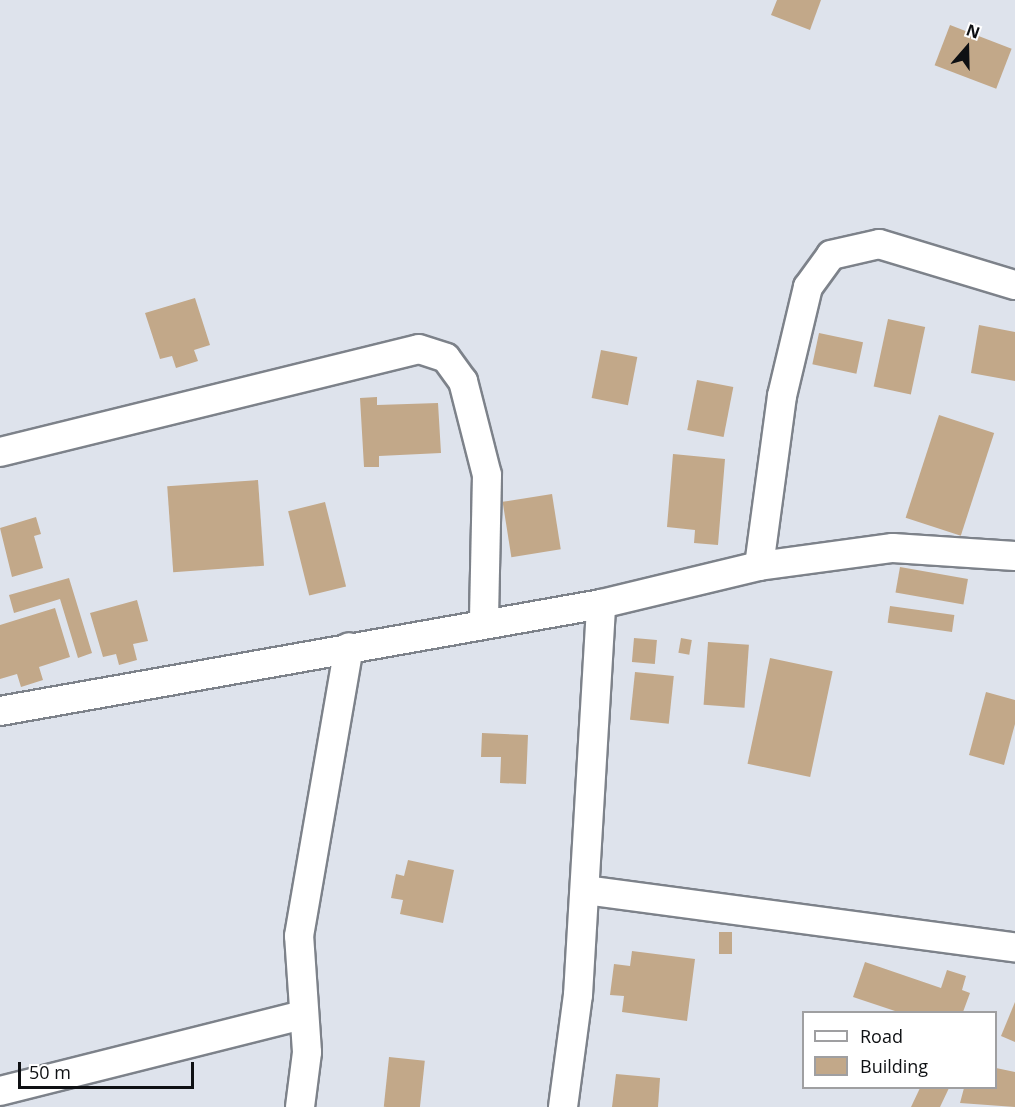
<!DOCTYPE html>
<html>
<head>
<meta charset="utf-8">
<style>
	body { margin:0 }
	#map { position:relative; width:1015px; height:1107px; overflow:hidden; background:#dee3ec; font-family:"Open Sans",sans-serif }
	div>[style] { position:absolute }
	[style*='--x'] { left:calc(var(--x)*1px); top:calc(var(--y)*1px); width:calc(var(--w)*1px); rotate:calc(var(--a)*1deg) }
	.building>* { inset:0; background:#c2a889; transform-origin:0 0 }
	.roads { filter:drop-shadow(2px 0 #7d828a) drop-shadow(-2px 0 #7d828a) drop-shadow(0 2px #7d828a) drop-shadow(0 -2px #7d828a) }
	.minor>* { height:28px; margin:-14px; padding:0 14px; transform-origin:14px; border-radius:14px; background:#fff }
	span { translate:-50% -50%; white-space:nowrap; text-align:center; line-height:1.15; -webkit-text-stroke:4.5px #fff; paint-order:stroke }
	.legend { position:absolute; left:802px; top:1011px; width:195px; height:78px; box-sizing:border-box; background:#fff; border:2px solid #9f9fa1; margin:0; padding:8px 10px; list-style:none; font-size:18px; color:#0e1013 }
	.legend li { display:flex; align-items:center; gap:12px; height:30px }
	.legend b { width:30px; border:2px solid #9f9fa1 }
	.north { position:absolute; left:937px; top:18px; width:60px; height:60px; -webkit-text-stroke:4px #fff; paint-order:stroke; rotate:20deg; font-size:16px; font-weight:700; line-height:24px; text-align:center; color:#0e1013 }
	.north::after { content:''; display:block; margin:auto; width:21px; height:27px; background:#0e1013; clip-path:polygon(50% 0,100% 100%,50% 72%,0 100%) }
	.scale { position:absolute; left:18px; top:1062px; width:176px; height:27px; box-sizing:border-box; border:3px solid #0e1013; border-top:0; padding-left:8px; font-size:18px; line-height:21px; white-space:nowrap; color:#0e1013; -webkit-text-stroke:4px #fff; paint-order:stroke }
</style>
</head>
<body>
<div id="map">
	<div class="building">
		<div style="clip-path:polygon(777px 0,821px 0,810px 30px,771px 15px)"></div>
		<div style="left:950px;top:25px;width:66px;height:43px;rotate:21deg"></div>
		<div style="clip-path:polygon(195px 298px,210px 345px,194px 350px,198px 361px,176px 368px,172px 356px,160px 359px,145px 313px)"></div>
		<div style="left:888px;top:319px;width:38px;height:69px;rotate:12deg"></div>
		<div style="clip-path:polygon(979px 325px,1015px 332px,1015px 381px,971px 373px)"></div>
		<div style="left:819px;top:333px;width:45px;height:32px;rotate:12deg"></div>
		<div style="left:601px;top:350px;width:37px;height:49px;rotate:11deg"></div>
		<div style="left:697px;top:380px;width:37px;height:51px;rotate:11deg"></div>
		<div style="clip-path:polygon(377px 397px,377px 405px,438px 403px,441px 453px,379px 456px,379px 467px,364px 467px,360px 398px)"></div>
		<div style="left:939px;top:415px;width:58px;height:108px;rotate:18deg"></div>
		<div style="clip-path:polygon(673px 454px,725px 459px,718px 545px,694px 543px,695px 530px,667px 527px)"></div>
		<div style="left:258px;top:480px;width:86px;height:91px;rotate:86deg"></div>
		<div style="left:552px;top:494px;width:56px;height:50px;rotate:81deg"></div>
		<div style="left:325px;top:502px;width:87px;height:38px;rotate:76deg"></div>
		<div style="clip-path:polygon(36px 517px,41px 534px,34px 536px,43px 568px,12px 577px,0 528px)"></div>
		<div style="left:900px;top:567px;width:69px;height:26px;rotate:10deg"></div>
		<div style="clip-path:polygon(69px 578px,92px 653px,78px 658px,60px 599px,14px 613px,9px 595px)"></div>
		<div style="clip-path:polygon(137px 600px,148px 641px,133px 644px,137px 660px,119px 665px,116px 654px,103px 657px,90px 613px)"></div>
		<div style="left:890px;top:606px;width:65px;height:17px;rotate:8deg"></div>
		<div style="clip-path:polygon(55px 608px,70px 657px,39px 667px,43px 680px,21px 687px,17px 674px,0 679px,0 625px)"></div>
		<div style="left:634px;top:638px;width:23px;height:24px;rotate:5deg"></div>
		<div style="left:681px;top:638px;width:11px;height:15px;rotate:10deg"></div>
		<div style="left:708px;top:642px;width:41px;height:63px;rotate:4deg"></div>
		<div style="left:770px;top:658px;width:64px;height:108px;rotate:12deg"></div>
		<div style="left:635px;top:672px;width:39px;height:48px;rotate:6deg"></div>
		<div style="clip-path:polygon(986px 692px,1015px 700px,1015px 724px,1004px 765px,969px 755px)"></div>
		<div style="clip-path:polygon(482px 733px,528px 735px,526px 784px,500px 783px,501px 757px,481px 757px)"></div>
		<div style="clip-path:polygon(408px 860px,454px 870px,443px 923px,400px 914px,403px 900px,391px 898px,396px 874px,404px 876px)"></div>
		<div style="left:719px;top:932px;width:13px;height:22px"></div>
		<div style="clip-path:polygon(632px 951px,695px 959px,687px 1021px,622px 1012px,624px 996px,610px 995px,614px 964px,630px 966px)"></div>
		<div style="clip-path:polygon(865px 962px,941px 988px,947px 970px,966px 976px,962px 990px,970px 993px,963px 1012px,898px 1012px,853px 997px)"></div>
		<div style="clip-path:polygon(1015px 1002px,1015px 1042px,1001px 1036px)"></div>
		<div style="left:389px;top:1057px;width:36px;height:50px;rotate:6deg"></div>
		<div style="clip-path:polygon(996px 1068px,1015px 1072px,1015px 1107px,960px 1103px,964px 1088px,996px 1088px)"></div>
		<div style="clip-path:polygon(616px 1074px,660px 1078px,658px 1107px,612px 1107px)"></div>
		<div style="clip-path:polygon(920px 1088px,949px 1088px,940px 1107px,911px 1107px)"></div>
	</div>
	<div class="roads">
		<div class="minor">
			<div style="--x:0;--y:452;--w:431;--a:-13.8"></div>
			<div style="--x:419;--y:349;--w:28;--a:18"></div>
			<div style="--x:446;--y:358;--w:29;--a:54"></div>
			<div style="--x:463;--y:381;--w:97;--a:75.7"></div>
			<div style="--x:487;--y:475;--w:148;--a:91.2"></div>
			<div style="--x:759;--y:566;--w:172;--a:-82.3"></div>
			<div style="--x:782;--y:396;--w:112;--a:-76.6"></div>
			<div style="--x:808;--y:287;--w:39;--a:-54"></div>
			<div style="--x:831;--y:255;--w:49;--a:-12.9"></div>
			<div style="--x:879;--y:244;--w:142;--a:16.8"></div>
			<div style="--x:0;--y:711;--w:610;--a:-10.09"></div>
			<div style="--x:601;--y:604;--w:163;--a:-13.5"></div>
			<div style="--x:759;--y:566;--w:135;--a:-7.7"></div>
			<div style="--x:893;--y:548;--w:122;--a:3.8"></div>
			<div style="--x:585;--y:890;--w:434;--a:7.6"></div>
			<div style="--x:0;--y:1091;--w:311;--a:-14.1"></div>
			<div style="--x:300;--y:1107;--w:55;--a:-82.7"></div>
			<div style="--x:307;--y:1052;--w:116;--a:-93.9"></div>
			<div style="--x:299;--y:936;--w:293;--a:-80.2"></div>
			<div style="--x:563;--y:1107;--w:113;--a:-82.4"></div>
			<div style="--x:578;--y:995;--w:392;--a:-86.6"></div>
		</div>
	</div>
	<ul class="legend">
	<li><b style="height:8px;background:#fff"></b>Road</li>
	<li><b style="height:16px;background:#c2a889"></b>Building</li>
	</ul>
	<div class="north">N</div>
	<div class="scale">50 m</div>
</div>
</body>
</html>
